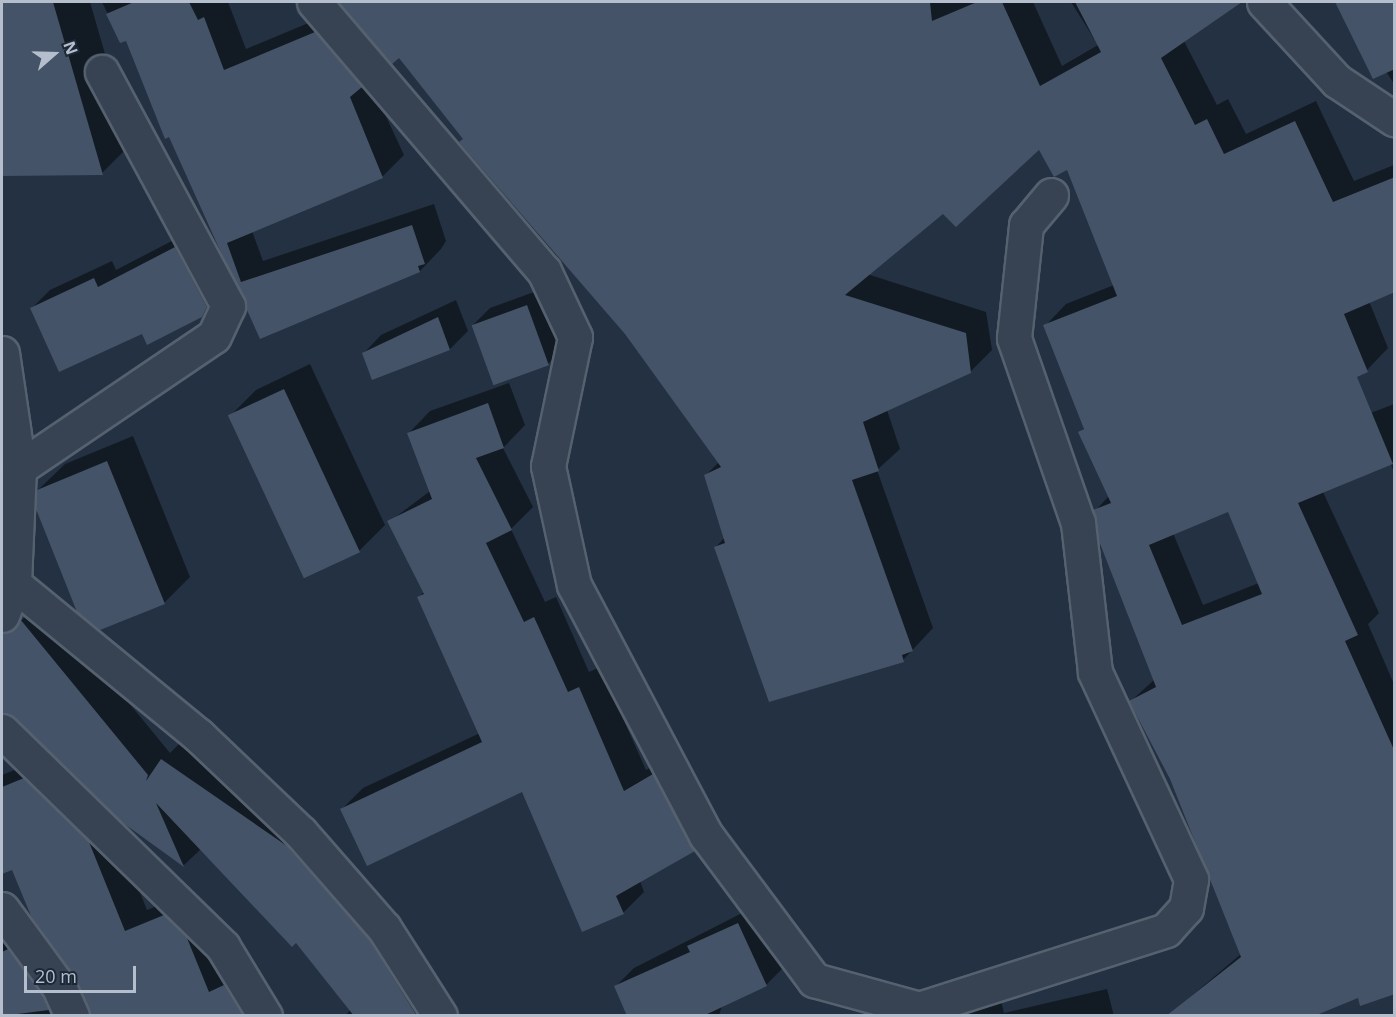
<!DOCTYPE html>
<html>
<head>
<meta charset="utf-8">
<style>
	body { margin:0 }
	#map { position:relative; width:1396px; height:1017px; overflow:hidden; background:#233143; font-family:"Open Sans",sans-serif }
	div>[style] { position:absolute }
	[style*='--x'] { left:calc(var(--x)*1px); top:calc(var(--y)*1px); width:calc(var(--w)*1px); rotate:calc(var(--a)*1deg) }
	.shadow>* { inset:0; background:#0007 }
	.building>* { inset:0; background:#445367; transform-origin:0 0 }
	.roads { filter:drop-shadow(2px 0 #55616f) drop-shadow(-2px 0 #55616f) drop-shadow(0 2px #55616f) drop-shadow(0 -2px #55616f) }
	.minor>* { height:33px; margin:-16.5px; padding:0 16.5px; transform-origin:16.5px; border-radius:16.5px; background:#374352 }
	span { translate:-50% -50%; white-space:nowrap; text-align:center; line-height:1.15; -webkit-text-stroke:4.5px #1c2837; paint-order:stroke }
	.frame { position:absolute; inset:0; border:3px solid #b4becc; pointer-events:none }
	.north { position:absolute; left:24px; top:24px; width:60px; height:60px; -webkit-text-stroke:4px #1c2837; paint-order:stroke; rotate:70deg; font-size:16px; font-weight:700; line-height:24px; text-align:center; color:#b4becc }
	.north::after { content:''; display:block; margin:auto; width:21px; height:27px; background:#b4becc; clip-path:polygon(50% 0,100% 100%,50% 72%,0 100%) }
	.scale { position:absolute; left:24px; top:966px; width:112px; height:27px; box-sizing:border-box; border:3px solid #b4becc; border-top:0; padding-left:8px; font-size:18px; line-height:21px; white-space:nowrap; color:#b4becc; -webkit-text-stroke:4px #1c2837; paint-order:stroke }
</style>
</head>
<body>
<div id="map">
	<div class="shadow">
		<div style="clip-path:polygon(2px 2px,90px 2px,131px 144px,102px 173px,2px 175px)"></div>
		<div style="clip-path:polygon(102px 2px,228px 2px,246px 49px,337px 11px,404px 155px,382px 177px,252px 231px,263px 261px,434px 204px,446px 241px,441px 249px,420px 271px,261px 337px,127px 39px,121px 41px)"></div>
		<div style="clip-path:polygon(evenodd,340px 2px,1033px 2px,1062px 66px,1098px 45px,1071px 2px,1239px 2px,1184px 41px,1217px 105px,1228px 99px,1246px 134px,1316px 101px,1354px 181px,1394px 165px,1394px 290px,1369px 301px,1388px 348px,1367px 370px,1287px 406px,1301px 440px,1394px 404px,1394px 473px,1391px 464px,1323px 492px,1379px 613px,1368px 624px,1394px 684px,1394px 993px,1169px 1015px,1241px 954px,1171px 778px,1131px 701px,1155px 679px,1095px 511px,1109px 496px,1080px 432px,1085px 427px,1045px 326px,1066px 304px,1114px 285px,1068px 168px,1039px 147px,943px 212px,867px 274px,986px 312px,992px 350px,971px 371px,887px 410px,900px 449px,877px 470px,933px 628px,903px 660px,716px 547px,725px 537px,705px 476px,719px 462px,626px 333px,399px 56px,392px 62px,340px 2px,1229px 510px,1259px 583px,1203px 605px,1173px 533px,1229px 510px)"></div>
		<div style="clip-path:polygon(1336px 2px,1394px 2px,1394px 84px,1386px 71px,1374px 77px)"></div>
		<div style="clip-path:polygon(193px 230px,220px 297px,201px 316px,142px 332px,32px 308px,50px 290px,112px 261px,116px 270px)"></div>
		<div style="clip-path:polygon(545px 288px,566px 346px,548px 364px,472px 326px,490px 308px)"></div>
		<div style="clip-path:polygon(456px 300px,468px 331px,450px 349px,373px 378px,364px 353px,381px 335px)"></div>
		<div style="clip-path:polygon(310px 364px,385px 525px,359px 551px,230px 416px,256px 390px)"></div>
		<div style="clip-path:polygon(509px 383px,525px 425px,503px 448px,533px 507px,511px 529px,545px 602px,556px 597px,589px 672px,600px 667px,646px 770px,674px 754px,715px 828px,694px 850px,640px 881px,644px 892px,623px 913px,523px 790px,342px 809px,363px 788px,480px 733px,419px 597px,424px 592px,389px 522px,430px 491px,409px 433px,430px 411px)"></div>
		<div style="clip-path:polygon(133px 436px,190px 577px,164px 603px,38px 490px,65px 464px)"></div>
		<div style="clip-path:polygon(45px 601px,170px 753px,185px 738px,309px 824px,449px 1016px,345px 1016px,351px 1009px,296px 941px,201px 849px,184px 865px,120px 818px,8px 711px,2px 713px,2px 636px)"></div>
		<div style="clip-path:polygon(47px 757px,111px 820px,147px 910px,187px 894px,284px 1016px,2px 1016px,2px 922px,83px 1009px,92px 1010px,12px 868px,2px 872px,2px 775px)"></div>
		<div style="clip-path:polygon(756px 906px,784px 967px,766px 985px,722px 1005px,719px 1016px,629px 1016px,616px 986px,634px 968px)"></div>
		<div style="clip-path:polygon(998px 988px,1004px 1013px,1107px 989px,1114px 1016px,891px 1016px)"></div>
	</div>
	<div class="building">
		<div style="clip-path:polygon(2px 2px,53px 2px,103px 175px,2px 176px)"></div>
		<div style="clip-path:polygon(134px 2px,189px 2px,198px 20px,204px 17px,224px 70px,315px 32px,362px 87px,350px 97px,383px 178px,227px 243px,241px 282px,412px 225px,425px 264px,418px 266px,420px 272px,260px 339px,169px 137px,165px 139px,126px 41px,120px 43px,106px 14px)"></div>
		<div style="clip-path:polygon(evenodd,338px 2px,930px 2px,932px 21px,977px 2px,1002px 2px,1040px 86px,1101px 52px,1075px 2px,1242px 2px,1161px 58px,1195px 125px,1207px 119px,1224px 154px,1295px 121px,1333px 202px,1395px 177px,1395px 292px,1344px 314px,1368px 372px,1357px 377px,1393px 464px,1298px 503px,1358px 635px,1345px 641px,1395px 752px,1395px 994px,1360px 1006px,1358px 998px,1314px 1016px,1166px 1016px,1241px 957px,1170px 779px,1129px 701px,1156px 687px,1099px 541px,1093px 510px,1111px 503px,1078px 432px,1084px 429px,1043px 325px,1117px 296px,1067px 170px,1054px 177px,1039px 150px,956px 227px,943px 214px,845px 295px,966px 333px,971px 373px,863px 422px,879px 471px,852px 480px,913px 651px,902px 655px,904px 662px,769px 702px,714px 547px,725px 543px,704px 475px,721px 467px,625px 334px,459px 142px,463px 139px,399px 58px,392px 64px,338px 2px,1228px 512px,1262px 594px,1182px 625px,1149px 545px,1228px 512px)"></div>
		<div style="clip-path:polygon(1335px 2px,1395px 2px,1395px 69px,1373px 79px)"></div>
		<div style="clip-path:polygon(175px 247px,207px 307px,202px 317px,147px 345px,142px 334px,59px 372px,30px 308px,94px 278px,98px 287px)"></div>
		<div style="left:527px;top:305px;width:64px;height:59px;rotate:70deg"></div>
		<div style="clip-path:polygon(438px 317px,450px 350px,372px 380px,362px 353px)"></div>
		<div style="left:284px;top:389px;width:180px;height:62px;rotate:65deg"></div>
		<div style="clip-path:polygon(488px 403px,504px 448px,476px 458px,512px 530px,486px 543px,524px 622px,534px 617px,568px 692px,579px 687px,624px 791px,653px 774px,695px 851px,616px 896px,624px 914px,582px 932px,522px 792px,367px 866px,340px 809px,482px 742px,417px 597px,424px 594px,387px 521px,432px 499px,407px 433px)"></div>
		<div style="clip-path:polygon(107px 461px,165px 604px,100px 630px,77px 612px,36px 509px,37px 490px)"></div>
		<div style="clip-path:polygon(20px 619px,148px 775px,146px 781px,161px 759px,287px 846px,369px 939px,417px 1016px,354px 1016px,296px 943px,292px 947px,156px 803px,184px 867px,119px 820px,15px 718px,2px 713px,2px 633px,13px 630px)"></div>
		<div style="clip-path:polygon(24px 778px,89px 842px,125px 931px,164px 915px,187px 938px,209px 992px,224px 985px,243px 1016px,90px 1016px,74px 976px,31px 916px,12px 870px,2px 874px,2px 787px)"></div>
		<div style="clip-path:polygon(738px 923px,767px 986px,703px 1016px,627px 1016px,614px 986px,690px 952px,687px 946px)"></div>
		<div style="clip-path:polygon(8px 949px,43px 996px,49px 1010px,2px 1016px,2px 952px)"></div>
	</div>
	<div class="roads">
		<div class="minor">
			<div style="--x:314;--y:2;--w:354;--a:49.5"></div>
			<div style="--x:544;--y:271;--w:73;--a:64.8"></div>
			<div style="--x:575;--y:337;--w:132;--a:101.8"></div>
			<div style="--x:548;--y:466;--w:122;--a:77.7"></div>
			<div style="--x:574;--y:585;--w:283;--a:62.2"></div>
			<div style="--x:706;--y:835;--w:181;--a:53.3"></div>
			<div style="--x:814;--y:980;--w:109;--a:15.4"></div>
			<div style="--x:919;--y:1009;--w:259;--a:-17.7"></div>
			<div style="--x:1166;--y:930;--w:30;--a:-48"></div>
			<div style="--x:1186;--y:908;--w:29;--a:-80"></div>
			<div style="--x:1191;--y:879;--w:228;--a:-114.9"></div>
			<div style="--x:1095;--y:672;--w:150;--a:-96.5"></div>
			<div style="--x:1078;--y:523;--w:196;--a:-109.1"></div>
			<div style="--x:1014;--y:338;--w:114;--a:-83.9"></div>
			<div style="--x:1026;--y:225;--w:39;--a:-50"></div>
			<div style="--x:1264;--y:2;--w:108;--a:47.3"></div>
			<div style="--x:1337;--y:81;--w:69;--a:33.7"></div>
			<div style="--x:2;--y:353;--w:116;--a:81.6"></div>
			<div style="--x:19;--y:468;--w:116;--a:92.5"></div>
			<div style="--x:14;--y:584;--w:33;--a:111"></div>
			<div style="--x:19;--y:468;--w:235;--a:-34.1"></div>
			<div style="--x:214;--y:336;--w:33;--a:-65"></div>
			<div style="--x:228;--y:306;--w:266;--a:-118.3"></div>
			<div style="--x:14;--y:584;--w:238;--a:39.4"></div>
			<div style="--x:198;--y:735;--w:142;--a:43.6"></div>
			<div style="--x:301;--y:833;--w:126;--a:48.9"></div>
			<div style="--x:384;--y:928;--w:104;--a:57.5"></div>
			<div style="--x:2;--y:731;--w:309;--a:44.3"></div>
			<div style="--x:223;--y:947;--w:81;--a:58.7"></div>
			<div style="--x:2;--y:909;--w:97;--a:53.8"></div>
			<div style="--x:59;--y:987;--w:32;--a:66"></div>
		</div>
	</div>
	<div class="frame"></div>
	<div class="north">N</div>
	<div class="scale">20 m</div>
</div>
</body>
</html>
